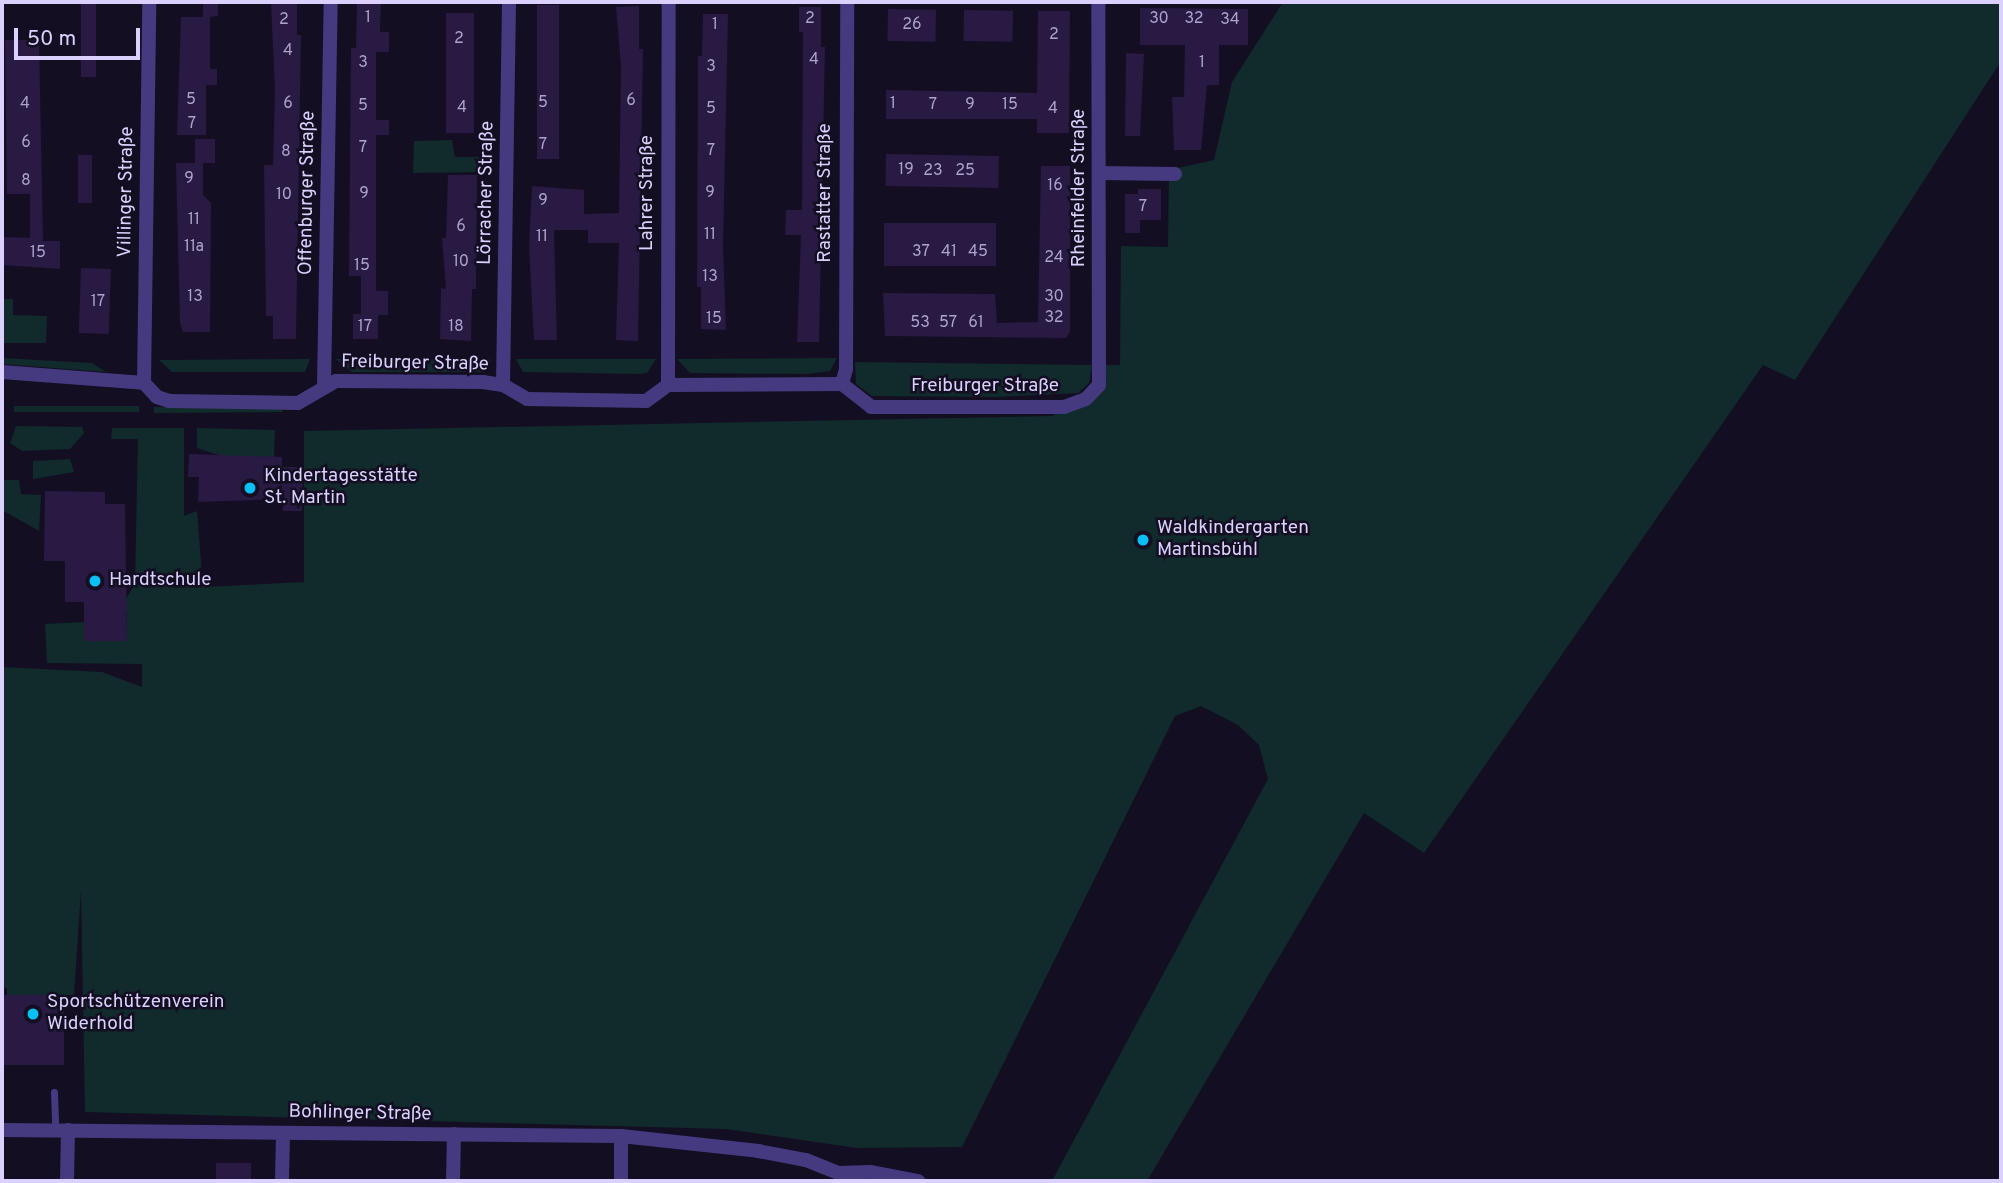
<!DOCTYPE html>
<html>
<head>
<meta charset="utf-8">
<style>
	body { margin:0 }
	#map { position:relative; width:2003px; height:1183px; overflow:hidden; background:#140e22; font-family:Overpass,sans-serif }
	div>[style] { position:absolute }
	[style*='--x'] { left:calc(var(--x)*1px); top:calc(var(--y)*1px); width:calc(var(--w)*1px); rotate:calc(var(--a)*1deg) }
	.green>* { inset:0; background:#112a2c; transform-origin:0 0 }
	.building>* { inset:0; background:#281a43; transform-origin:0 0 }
	.lane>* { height:7px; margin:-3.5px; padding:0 3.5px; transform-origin:3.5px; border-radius:3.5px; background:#453a80 }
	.street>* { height:14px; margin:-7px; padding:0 7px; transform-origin:7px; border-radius:7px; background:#453a80 }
	.dots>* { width:19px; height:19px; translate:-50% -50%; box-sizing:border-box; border:4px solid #140e22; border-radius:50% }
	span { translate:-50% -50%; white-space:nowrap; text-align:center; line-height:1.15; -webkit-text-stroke:5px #140e22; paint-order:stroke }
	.number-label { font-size:16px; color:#aea2cf }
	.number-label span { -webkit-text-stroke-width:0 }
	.street-label { font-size:19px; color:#dbd0fe }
	.poi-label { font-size:19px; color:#dbd0fe }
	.left { translate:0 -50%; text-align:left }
	.frame { position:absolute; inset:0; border:4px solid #dbd0fe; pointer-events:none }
	.scale { position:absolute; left:14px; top:28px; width:126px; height:32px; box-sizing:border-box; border:4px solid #dbd0fe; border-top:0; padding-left:9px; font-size:21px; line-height:24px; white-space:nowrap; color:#dbd0fe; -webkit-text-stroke:5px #140e22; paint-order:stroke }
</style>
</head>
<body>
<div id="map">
	<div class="green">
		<div style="clip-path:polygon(1283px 2px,2001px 2px,2001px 61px,1795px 380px,1763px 365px,1424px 853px,1364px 813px,1147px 1181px,1052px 1181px,1268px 779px,1259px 745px,1238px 725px,1201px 706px,1175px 716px,962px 1147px,857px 1148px,726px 1129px,85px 1112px,81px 891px,74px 995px,7px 995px,7px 988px,2px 987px,2px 667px,102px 672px,142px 687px,142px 664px,47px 663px,45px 624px,84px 622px,84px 641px,127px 641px,127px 612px,106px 612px,124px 602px,135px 584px,138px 439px,111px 439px,112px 428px,184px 428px,184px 516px,197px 511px,203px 587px,304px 582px,304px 431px,1052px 416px,1086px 399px,1103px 365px,1120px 365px,1121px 246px,1168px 247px,1169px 170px,1214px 160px,1232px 82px)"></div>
		<div style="clip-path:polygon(452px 140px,455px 157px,480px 157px,479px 172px,413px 173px,414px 141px)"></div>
		<div style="clip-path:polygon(2px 299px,13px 299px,13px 315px,47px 316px,46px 343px,2px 343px)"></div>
		<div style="clip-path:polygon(2px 358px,92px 363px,106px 372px,2px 364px)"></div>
		<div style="clip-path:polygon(837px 358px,830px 371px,808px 374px,690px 373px,677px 359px)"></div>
		<div style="clip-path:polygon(310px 359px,305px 372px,172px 372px,159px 360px)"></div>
		<div style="clip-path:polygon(336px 359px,490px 359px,491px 361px,484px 372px,352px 372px)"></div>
		<div style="clip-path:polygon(516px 359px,656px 359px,647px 373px,639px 374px,523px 372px)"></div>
		<div style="clip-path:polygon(855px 362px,1092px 365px,1089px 383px,1078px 393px,995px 397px,872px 396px,856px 384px)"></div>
		<div style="left:14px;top:406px;width:125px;height:6px"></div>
		<div style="clip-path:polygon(154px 407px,281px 408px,283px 412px,154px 413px)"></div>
		<div style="clip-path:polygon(16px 426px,82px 427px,84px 433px,70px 449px,22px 451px,10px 443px)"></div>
		<div style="clip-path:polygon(197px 428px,275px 430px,274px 457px,222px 456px,197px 448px)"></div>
		<div style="clip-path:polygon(70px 459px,74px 472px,33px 479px,33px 461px)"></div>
		<div style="clip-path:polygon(2px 480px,19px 480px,21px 494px,41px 495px,39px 531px,2px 510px)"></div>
	</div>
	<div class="building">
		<div style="left:81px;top:2px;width:15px;height:75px"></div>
		<div style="clip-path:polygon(357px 2px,381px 2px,380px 32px,389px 32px,389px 52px,376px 52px,376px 120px,389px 120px,389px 135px,376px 135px,376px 291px,388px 291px,388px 315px,378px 315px,378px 339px,353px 339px,353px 314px,361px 314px,361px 276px,349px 276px,351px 48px,356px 48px)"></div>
		<div style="clip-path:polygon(203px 3px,218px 3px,218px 16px,210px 17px,210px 69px,217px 69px,217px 85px,206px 85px,206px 135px,177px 135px,181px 17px,203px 17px)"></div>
		<div style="clip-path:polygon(271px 4px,297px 4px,297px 35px,301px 35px,296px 339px,273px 339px,273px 316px,266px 316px,264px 165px,273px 165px,275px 89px)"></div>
		<div style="left:537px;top:5px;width:22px;height:154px"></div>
		<div style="clip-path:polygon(639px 6px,639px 49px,643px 49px,638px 341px,616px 340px,619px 243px,588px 243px,588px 230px,554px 230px,557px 340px,534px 340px,529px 248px,532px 186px,584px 190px,584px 214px,619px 213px,621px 66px,616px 7px)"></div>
		<div style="clip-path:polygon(799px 7px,821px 7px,821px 47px,825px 47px,819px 342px,797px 342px,801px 235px,785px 235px,786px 210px,802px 210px,803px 32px,799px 32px)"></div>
		<div style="clip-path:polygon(1140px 8px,1248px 9px,1248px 45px,1219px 45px,1219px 85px,1207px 85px,1201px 150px,1174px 150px,1172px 97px,1184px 97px,1185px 45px,1140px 45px)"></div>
		<div style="left:888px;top:9px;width:48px;height:32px;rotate:1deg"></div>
		<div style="left:964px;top:10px;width:49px;height:31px;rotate:1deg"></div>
		<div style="clip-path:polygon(1038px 11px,1070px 11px,1069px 133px,1037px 133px,1037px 119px,886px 119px,886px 90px,1037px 93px)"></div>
		<div style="left:446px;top:13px;width:28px;height:120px"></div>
		<div style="clip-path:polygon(703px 14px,728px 14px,723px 246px,726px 330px,701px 329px,701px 287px,697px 287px,698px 56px,702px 56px)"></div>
		<div style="clip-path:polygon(5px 40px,39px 40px,43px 241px,60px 241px,60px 269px,2px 265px,2px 237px,30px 238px,30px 194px,7px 194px)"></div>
		<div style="clip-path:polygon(1126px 53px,1144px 54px,1140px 136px,1125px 136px)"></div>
		<div style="clip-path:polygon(195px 139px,215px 139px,215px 163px,203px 163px,203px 195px,211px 203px,210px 332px,183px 332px,180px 323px,176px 163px,195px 163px)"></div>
		<div style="left:886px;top:154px;width:113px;height:32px;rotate:1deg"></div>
		<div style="left:78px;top:155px;width:14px;height:48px"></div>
		<div style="clip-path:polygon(1041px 166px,1070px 166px,1070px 332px,1066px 338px,885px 336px,883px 293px,995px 294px,997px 323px,1038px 322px)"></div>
		<div style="clip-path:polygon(448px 175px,477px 175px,476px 289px,472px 289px,471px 341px,440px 339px,441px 288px,446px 289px,442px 238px,446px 238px)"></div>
		<div style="clip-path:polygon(1138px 189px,1161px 189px,1161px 220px,1140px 220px,1140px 233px,1125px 233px,1125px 194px,1138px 194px)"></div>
		<div style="left:884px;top:223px;width:112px;height:43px"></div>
		<div style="left:81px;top:268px;width:30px;height:65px;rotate:2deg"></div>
		<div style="clip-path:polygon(189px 454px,282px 457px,282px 467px,303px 467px,302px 511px,283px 511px,283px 499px,198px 502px,199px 477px,188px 477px)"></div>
		<div style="clip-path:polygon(45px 491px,105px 492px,105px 504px,125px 504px,127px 641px,84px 641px,84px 602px,65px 602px,65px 561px,44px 561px)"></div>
		<div style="left:2px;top:995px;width:62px;height:70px"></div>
		<div style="left:216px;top:1163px;width:35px;height:18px"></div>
	</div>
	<div class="lane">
		<div style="--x:54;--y:1092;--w:38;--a:88"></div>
	</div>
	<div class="street">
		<div style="--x:1099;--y:173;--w:76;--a:0.8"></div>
		<div style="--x:2;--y:372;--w:142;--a:4.4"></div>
		<div style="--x:144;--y:383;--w:19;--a:47"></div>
		<div style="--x:157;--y:397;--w:13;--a:18"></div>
		<div style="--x:169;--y:401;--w:129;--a:0.9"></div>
		<div style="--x:298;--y:403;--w:44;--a:-30.1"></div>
		<div style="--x:336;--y:381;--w:147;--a:0.4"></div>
		<div style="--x:483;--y:382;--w:20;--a:9"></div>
		<div style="--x:503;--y:385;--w:28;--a:30"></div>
		<div style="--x:527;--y:399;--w:119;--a:1"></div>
		<div style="--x:646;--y:401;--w:27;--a:-36"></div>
		<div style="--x:668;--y:385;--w:174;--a:-0.3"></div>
		<div style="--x:842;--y:384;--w:37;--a:38"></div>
		<div style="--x:871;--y:407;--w:193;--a:0"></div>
		<div style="--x:1064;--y:407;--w:23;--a:-20"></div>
		<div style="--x:1086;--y:399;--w:19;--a:-47"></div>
		<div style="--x:1099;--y:385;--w:383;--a:-90.1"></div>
		<div style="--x:144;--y:383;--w:381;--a:-89.2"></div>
		<div style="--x:842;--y:384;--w:16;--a:-75"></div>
		<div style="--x:846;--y:369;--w:367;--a:-89.8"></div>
		<div style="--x:503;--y:385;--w:383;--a:-89.1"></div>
		<div style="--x:668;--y:385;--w:383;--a:-89.9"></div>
		<div style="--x:324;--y:386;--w:384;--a:-89"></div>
		<div style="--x:2;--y:1130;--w:619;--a:0.56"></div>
		<div style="--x:621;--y:1136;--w:138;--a:6.2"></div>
		<div style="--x:758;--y:1151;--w:49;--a:10.6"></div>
		<div style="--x:806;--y:1160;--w:35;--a:22"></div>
		<div style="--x:838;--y:1173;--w:32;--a:-2"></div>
		<div style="--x:870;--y:1172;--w:49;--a:10.6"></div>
		<div style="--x:67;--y:1181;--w:51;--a:-88.9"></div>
		<div style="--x:282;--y:1181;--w:48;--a:-88.8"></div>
		<div style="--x:453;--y:1181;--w:47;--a:-88.8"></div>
		<div style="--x:621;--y:1181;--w:45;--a:-90"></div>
	</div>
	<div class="dots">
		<div style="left:250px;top:488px;background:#05c0f5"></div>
		<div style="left:1143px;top:540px;background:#05c0f5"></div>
		<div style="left:95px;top:581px;background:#05c0f5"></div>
		<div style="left:33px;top:1014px;background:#05c0f5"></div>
	</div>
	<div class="number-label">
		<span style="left:368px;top:18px">1</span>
		<span style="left:810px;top:19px">2</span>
		<span style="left:1159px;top:19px">30</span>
		<span style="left:1194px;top:19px">32</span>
		<span style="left:284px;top:20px">2</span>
		<span style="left:1230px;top:20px">34</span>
		<span style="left:715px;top:25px">1</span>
		<span style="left:912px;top:25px">26</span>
		<span style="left:1054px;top:35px">2</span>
		<span style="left:459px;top:39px">2</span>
		<span style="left:288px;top:51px">4</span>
		<span style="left:814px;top:60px">4</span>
		<span style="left:363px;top:63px">3</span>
		<span style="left:1202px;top:63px">1</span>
		<span style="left:711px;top:67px">3</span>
		<span style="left:191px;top:100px">5</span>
		<span style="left:631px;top:101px">6</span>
		<span style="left:543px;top:103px">5</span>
		<span style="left:25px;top:104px">4</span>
		<span style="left:288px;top:104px">6</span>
		<span style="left:893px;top:104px">1</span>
		<span style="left:933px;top:105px">7</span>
		<span style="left:970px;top:105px">9</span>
		<span style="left:1010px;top:105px">15</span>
		<span style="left:363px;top:106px">5</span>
		<span style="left:462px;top:108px">4</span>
		<span style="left:711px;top:109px">5</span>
		<span style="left:1053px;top:109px">4</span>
		<span style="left:192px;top:124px">7</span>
		<span style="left:26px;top:143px">6</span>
		<span style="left:543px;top:145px">7</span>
		<span style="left:363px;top:148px">7</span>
		<span style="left:711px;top:151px">7</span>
		<span style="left:286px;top:152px">8</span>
		<span style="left:906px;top:170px">19</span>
		<span style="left:933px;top:171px">23</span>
		<span style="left:965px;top:171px">25</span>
		<span style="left:189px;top:179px">9</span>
		<span style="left:26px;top:181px">8</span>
		<span style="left:1055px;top:186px">16</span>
		<span style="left:710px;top:193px">9</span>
		<span style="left:364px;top:194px">9</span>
		<span style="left:284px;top:195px">10</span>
		<span style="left:543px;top:201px">9</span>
		<span style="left:1143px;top:207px">7</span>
		<span style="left:194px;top:220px">11</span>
		<span style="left:461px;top:227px">6</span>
		<span style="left:710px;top:235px">11</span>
		<span style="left:542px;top:237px">11</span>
		<span style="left:194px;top:247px">11a</span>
		<span style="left:921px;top:252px">37</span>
		<span style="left:949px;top:252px">41</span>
		<span style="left:978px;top:252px">45</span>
		<span style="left:38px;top:253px">15</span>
		<span style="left:1054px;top:258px">24</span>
		<span style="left:461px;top:262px">10</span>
		<span style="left:362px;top:266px">15</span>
		<span style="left:710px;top:277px">13</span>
		<span style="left:195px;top:297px">13</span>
		<span style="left:1054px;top:297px">30</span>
		<span style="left:98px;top:302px">17</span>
		<span style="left:1054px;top:318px">32</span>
		<span style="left:714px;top:319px">15</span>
		<span style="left:920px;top:323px">53</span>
		<span style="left:948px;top:323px">57</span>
		<span style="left:976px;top:323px">61</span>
		<span style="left:365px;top:327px">17</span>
		<span style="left:456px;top:327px">18</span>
	</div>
	<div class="street-label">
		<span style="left:1080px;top:188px;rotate:-90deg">Rheinfelder Straße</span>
		<span style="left:127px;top:192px;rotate:-89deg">Villinger Straße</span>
		<span style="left:308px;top:193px;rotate:-89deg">Offenburger Straße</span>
		<span style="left:487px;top:193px;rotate:-89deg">Lörracher Straße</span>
		<span style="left:648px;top:193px;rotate:-90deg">Lahrer Straße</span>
		<span style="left:826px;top:193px;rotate:-90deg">Rastatter Straße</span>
		<span style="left:415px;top:364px;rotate:1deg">Freiburger Straße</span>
		<span style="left:985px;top:387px">Freiburger Straße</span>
		<span style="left:360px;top:1114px;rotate:1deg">Bohlinger Straße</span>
	</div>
	<div class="poi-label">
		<span class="left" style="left:264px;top:488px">Kindertagesstätte<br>St. Martin</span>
		<span class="left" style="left:1157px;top:540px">Waldkindergarten<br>Martinsbühl</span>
		<span class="left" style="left:109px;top:581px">Hardtschule</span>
		<span class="left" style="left:47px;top:1014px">Sportschützenverein<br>Widerhold</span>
	</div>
	<div class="frame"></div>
	<div class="scale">50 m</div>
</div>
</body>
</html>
